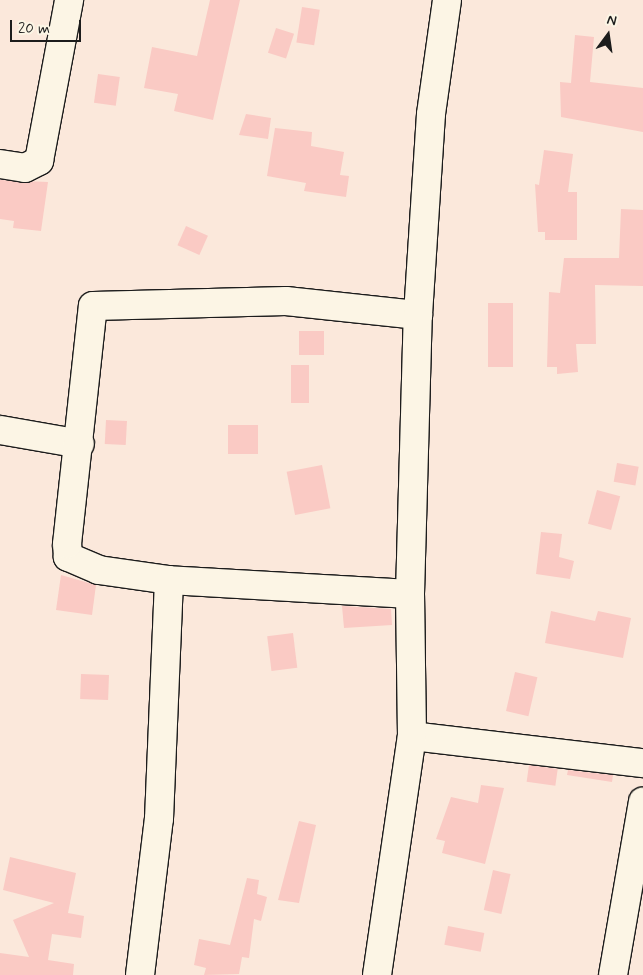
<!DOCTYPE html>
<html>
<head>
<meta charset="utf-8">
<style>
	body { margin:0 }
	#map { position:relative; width:643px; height:975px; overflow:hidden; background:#fbe8db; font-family:Mynerve,sans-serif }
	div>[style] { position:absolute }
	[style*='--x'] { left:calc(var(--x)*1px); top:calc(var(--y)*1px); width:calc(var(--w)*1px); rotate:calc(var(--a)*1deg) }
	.building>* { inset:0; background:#facac4; transform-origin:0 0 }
	.roads { filter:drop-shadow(1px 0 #1c1c1c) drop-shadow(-1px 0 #1c1c1c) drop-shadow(0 1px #1c1c1c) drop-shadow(0 -1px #1c1c1c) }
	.minor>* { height:28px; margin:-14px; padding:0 14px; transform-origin:14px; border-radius:14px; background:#fcf5e5 }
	span { translate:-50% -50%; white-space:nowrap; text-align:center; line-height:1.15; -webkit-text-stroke:4px #fcf5e5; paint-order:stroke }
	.north { position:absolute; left:583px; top:10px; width:50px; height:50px; -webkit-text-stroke:4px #fcf5e5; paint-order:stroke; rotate:14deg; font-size:14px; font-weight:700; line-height:20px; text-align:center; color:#1c1c1c }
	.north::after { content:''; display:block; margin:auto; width:18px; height:22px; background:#1c1c1c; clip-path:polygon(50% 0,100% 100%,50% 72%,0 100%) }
	.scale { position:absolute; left:10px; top:20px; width:71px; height:22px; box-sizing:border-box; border:2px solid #1c1c1c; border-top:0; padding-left:6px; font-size:15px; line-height:18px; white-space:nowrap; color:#1c1c1c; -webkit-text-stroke:4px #fcf5e5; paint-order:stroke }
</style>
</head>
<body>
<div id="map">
	<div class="building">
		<div style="clip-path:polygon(210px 0,240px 0,213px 120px,174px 111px,178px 94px,144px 88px,152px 47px,197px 56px)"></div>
		<div style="left:302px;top:7px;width:18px;height:36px;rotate:9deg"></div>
		<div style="left:276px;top:28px;width:19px;height:26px;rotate:18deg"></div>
		<div style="clip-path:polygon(575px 35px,594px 37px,590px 82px,643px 88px,643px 132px,561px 117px,560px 82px,571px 83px)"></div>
		<div style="left:98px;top:74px;width:22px;height:29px;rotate:8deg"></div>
		<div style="clip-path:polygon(246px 114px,271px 118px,268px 139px,239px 135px)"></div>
		<div style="clip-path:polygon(275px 128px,312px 132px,311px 146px,344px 152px,340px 175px,349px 176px,346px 197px,304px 191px,306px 183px,267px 176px)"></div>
		<div style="clip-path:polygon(544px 150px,573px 154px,568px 192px,577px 192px,577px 240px,545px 240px,545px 232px,538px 232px,535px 184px,539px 185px)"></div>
		<div style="clip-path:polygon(0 180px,48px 182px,41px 231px,13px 228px,14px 221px,0 219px)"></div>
		<div style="clip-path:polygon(621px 209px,643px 210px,643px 286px,595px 285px,596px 344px,576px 344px,578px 372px,557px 374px,557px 367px,547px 367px,549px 292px,560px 293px,564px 258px,619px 258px)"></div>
		<div style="left:186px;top:226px;width:24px;height:21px;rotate:24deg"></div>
		<div style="left:488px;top:303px;width:25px;height:64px"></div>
		<div style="left:299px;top:331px;width:25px;height:24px"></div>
		<div style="left:291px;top:365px;width:18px;height:38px"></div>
		<div style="left:106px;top:420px;width:21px;height:24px;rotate:3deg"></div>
		<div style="left:228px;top:425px;width:30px;height:29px"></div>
		<div style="left:617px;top:463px;width:22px;height:19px;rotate:10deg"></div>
		<div style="left:322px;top:465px;width:44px;height:36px;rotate:79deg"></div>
		<div style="left:597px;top:490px;width:24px;height:35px;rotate:15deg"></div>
		<div style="clip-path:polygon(541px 532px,562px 534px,559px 557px,574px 561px,570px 579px,536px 574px)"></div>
		<div style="clip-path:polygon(61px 575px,96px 585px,92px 615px,56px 610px)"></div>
		<div style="clip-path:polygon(342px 606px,391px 609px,392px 625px,344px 628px)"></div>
		<div style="clip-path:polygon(551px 611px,595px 621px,598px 611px,631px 618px,623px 658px,545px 643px)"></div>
		<div style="left:293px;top:633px;width:35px;height:26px;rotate:83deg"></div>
		<div style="left:515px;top:672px;width:23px;height:40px;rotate:13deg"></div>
		<div style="left:81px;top:674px;width:28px;height:25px;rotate:2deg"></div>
		<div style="left:529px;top:765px;width:29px;height:17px;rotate:8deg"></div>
		<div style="clip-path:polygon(568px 770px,613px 775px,612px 782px,567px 775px)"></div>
		<div style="clip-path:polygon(481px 785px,504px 788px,485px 864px,442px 853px,445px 841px,436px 839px,451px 797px,478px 803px)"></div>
		<div style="clip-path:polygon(299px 821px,316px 825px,299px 903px,278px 900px)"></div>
		<div style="clip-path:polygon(10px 857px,76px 873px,68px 913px,84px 916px,81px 938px,52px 934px,48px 960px,74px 964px,73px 975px,0 975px,0 953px,29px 957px,13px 920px,54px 903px,3px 890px)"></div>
		<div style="left:493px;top:870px;width:18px;height:41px;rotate:13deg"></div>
		<div style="clip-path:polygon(247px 878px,259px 880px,257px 894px,267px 897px,261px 921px,254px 919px,249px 958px,242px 957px,239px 974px,204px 975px,206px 968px,194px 965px,199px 939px,230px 945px)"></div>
		<div style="left:448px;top:926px;width:37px;height:19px;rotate:11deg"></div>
	</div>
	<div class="roads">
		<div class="minor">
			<div style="--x:0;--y:164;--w:25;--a:9"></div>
			<div style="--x:25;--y:168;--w:16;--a:-27"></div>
			<div style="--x:39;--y:161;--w:164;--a:-79.4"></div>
			<div style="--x:0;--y:430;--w:81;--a:9.9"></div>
			<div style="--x:410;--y:594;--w:241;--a:-176.7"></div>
			<div style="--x:169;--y:580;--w:71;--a:-171.9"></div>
			<div style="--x:99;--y:570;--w:34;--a:-157"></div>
			<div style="--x:68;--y:557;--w:13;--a:-94"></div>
			<div style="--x:67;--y:544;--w:239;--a:-83.8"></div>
			<div style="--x:93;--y:306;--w:193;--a:-1.5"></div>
			<div style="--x:286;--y:301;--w:133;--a:6.1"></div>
			<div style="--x:412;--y:736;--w:233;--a:6.7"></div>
			<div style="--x:140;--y:975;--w:157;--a:-83.1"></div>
			<div style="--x:159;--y:819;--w:239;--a:-87.6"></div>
			<div style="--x:377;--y:975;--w:242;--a:-81.7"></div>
			<div style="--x:412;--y:736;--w:142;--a:-90.8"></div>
			<div style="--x:410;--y:594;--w:279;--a:-88.4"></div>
			<div style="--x:418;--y:315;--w:201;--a:-86.3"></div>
			<div style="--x:431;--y:114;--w:115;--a:-82"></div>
			<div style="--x:613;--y:975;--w:176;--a:-80.2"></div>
		</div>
	</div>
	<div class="north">N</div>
	<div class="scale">20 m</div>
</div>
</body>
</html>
